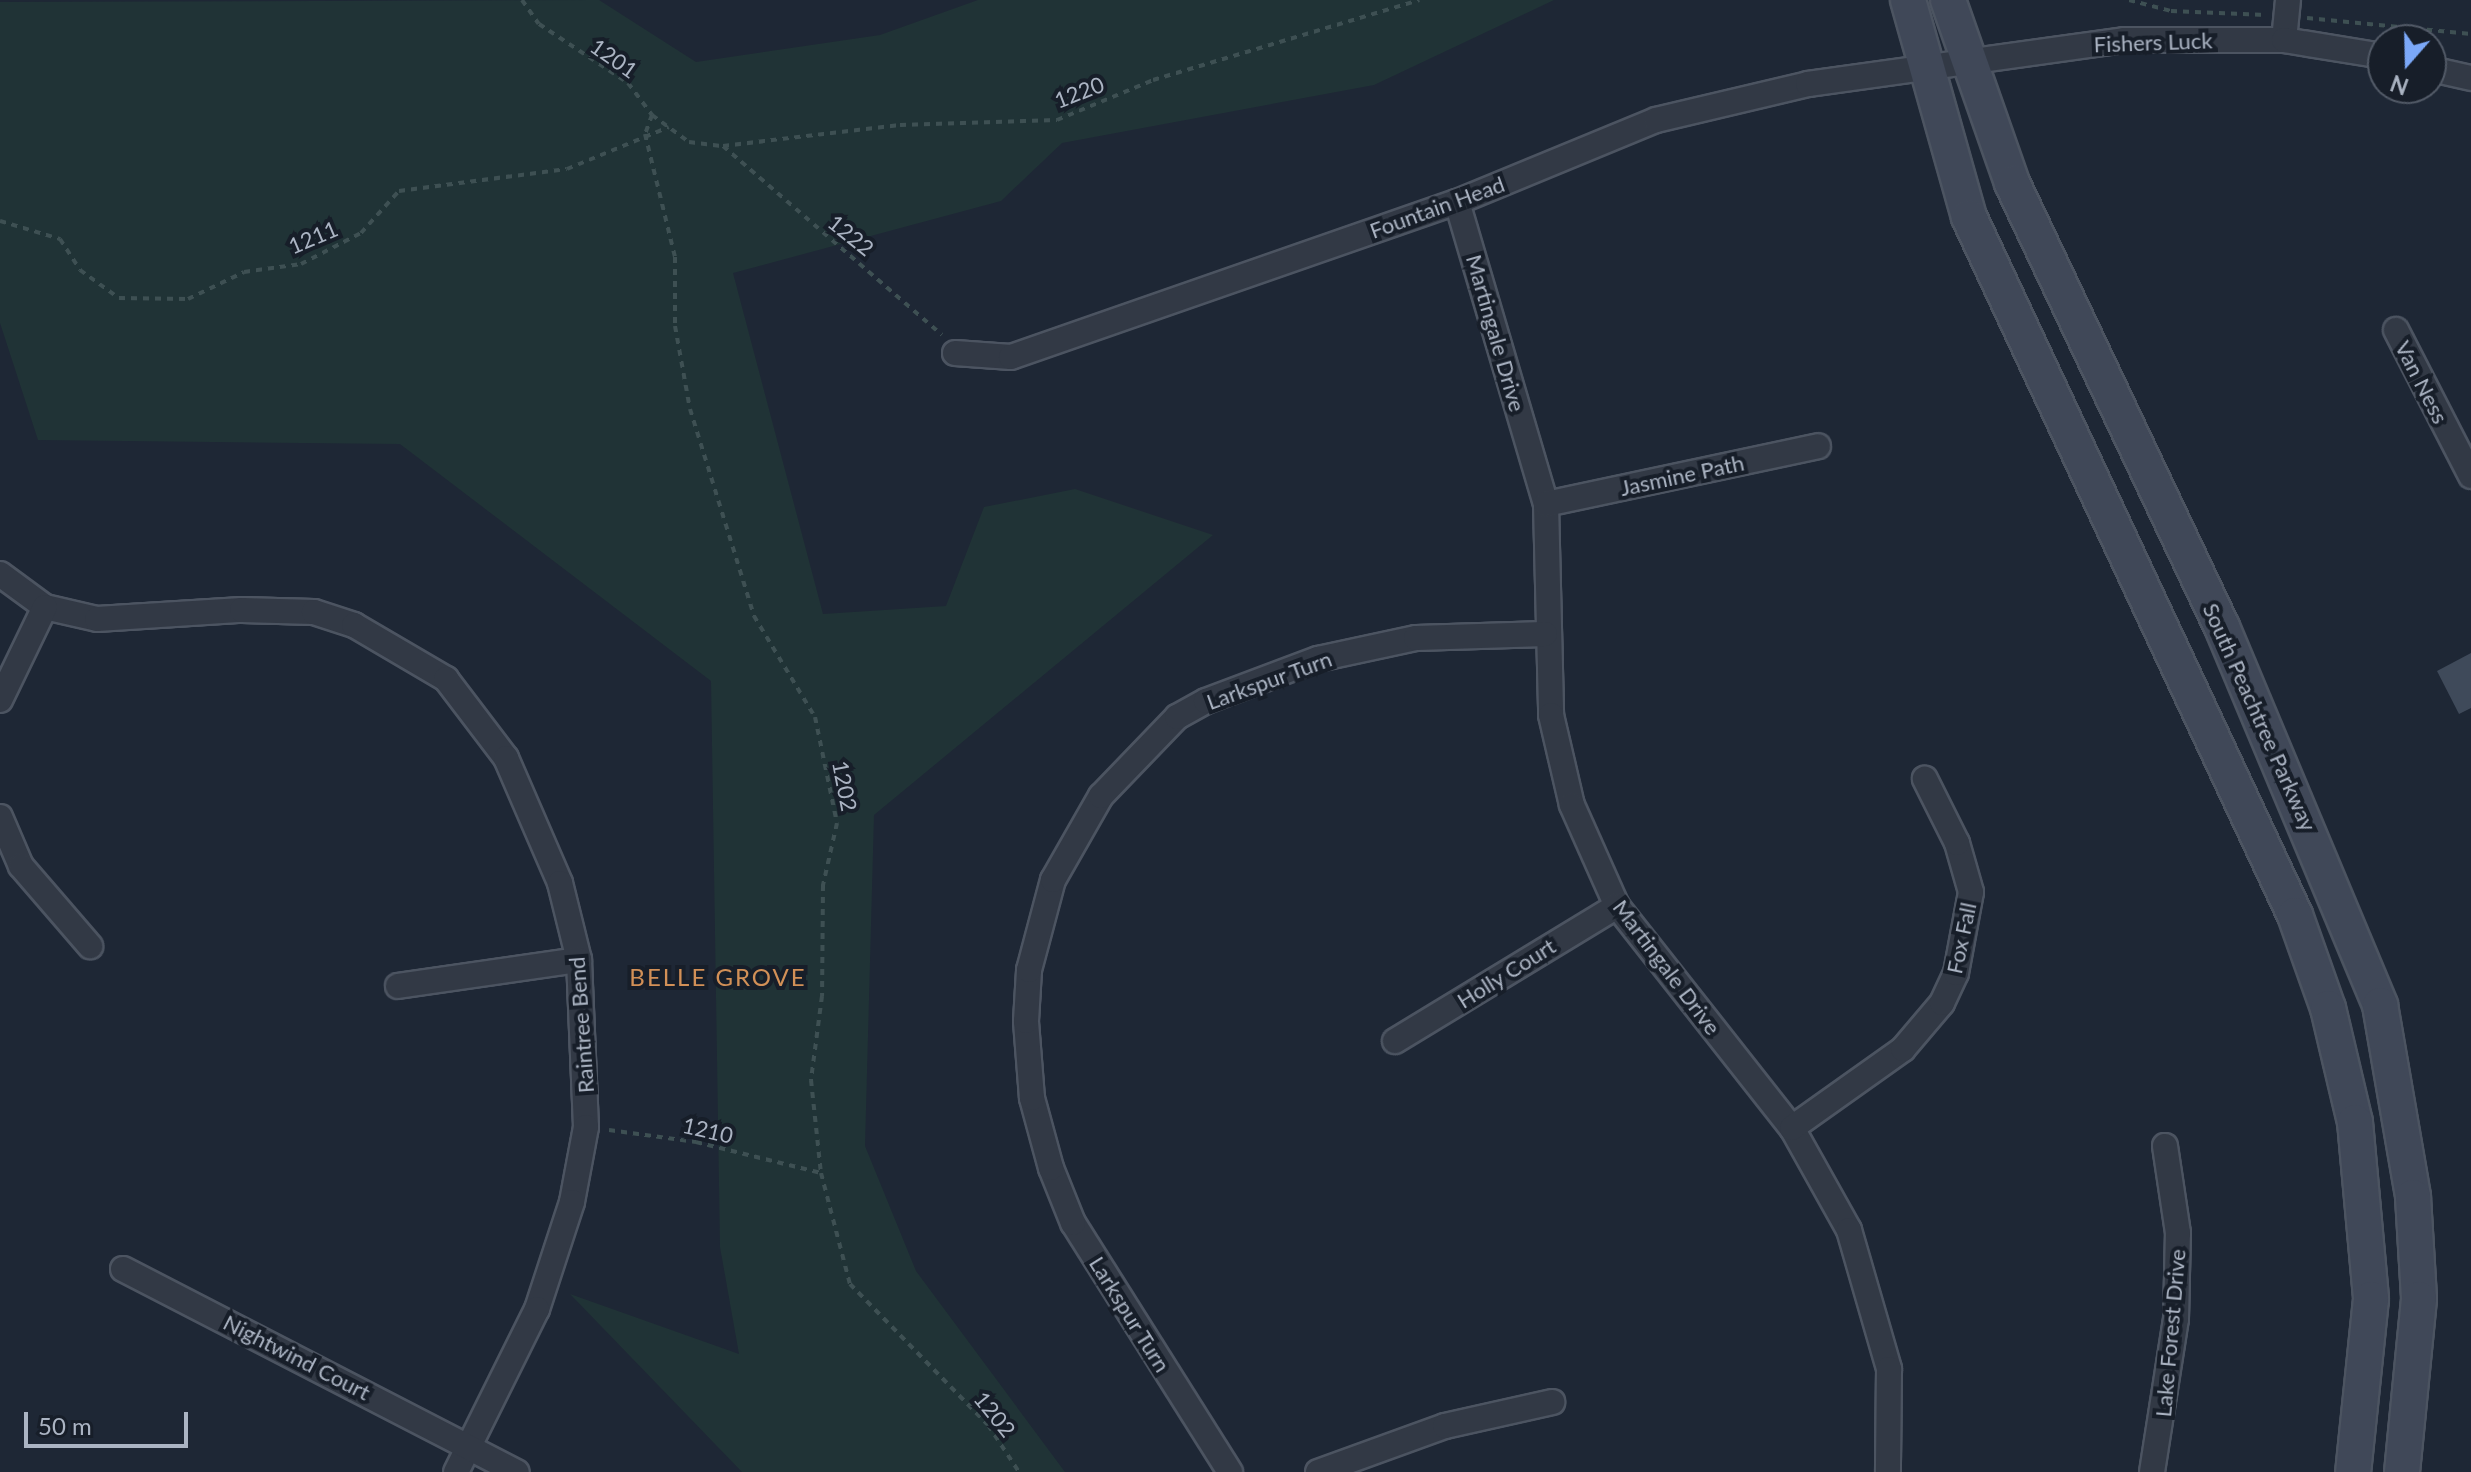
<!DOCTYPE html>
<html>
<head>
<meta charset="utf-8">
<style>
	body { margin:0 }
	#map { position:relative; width:2471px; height:1472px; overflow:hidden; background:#1e2735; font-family:Lato,sans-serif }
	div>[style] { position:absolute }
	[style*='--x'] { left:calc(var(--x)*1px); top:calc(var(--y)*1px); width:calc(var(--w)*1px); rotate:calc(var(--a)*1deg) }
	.green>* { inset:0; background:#203336 }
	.building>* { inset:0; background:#3f4a5a }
	.path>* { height:4px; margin-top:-2px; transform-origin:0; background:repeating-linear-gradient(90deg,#3e5053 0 6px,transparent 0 12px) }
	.roads { filter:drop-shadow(2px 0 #4c5461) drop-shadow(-2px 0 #4c5461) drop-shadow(0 2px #4c5461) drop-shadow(0 -2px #4c5461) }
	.street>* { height:24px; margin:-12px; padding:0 12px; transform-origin:12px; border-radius:12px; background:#323945 }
	.secondary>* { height:34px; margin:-17px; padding:0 17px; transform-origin:17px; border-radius:17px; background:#404858 }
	span { translate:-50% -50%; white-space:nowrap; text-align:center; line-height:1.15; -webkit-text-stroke:8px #171e29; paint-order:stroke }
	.street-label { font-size:22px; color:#abb4c3 }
	.neighbourhood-label { font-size:24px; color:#d29057; letter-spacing:2px }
	.north { position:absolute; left:2367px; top:24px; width:80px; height:80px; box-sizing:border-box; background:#171e29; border:2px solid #525a67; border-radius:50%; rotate:200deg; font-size:22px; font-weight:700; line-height:32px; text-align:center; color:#abb4c3 }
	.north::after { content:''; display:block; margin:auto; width:28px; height:36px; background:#7ba8f8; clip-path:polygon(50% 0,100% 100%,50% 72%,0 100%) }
	.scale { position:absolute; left:24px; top:1412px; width:164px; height:36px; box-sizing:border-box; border:4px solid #abb4c3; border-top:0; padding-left:10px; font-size:24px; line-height:28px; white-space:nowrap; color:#abb4c3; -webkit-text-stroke:6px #171e29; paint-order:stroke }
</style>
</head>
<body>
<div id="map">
	<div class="green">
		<div style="clip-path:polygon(599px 0,696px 62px,880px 35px,978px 0,1554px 0,1374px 85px,1062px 143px,1001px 201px,733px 273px,823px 614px,946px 606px,984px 507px,1075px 489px,1213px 535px,874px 815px,865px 1146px,916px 1271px,1065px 1472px,742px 1472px,570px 1294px,739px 1354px,720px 1247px,711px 681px,400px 444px,38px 440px,0 323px,0 2px)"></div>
	</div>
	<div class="building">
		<div style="clip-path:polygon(2471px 653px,2471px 708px,2459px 714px,2437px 671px)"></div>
	</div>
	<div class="path">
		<div style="--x:522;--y:0;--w:29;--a:55"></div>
		<div style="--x:539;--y:24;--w:107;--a:33.5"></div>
		<div style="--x:628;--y:83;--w:40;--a:53"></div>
		<div style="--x:652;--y:115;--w:46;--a:36.1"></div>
		<div style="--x:689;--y:142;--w:34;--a:7"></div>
		<div style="--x:723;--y:146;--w:178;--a:-6.8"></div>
		<div style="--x:900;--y:125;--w:157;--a:-1.8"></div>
		<div style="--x:1057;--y:120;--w:104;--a:-22.6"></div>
		<div style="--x:1153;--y:80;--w:278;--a:-16.7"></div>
		<div style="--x:2129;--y:0;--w:43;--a:14.7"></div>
		<div style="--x:2171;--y:11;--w:95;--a:2.4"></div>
		<div style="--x:2307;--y:18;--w:165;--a:5.6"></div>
		<div style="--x:652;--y:115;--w:20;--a:110"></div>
		<div style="--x:645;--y:134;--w:127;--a:76.3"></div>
		<div style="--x:675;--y:257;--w:69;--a:90"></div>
		<div style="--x:675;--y:326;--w:84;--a:79.8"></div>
		<div style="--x:690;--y:409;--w:217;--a:72.8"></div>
		<div style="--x:754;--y:616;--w:118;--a:58.9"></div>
		<div style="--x:815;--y:717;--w:108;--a:78.3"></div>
		<div style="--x:837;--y:823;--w:64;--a:102.7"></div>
		<div style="--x:823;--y:885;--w:111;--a:90.5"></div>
		<div style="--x:822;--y:996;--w:85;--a:97.5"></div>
		<div style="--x:811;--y:1080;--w:94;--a:83.9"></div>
		<div style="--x:821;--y:1173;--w:115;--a:75.4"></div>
		<div style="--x:850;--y:1284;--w:197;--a:45.6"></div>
		<div style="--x:988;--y:1425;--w:56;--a:56.6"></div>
		<div style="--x:723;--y:146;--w:289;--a:40.8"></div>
		<div style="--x:0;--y:221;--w:63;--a:16.7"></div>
		<div style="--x:60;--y:239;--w:37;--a:57"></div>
		<div style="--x:80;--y:270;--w:48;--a:35.7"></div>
		<div style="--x:119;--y:298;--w:69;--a:0.8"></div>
		<div style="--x:188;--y:299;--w:62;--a:-25.7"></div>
		<div style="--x:244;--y:272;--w:58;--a:-8"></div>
		<div style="--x:301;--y:264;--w:68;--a:-27.3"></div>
		<div style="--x:361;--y:233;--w:57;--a:-47.9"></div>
		<div style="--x:399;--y:191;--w:169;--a:-7.5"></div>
		<div style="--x:567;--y:169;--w:110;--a:-22.4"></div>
		<div style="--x:609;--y:1130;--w:88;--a:7.9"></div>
		<div style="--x:696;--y:1142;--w:129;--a:13.9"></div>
	</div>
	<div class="roads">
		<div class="street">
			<div style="--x:2284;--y:40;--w:40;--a:-84.3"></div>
			<div style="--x:2431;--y:69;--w:41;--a:12.7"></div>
			<div style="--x:1457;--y:202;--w:315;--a:73.6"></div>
			<div style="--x:1546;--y:504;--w:211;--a:88.6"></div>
			<div style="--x:1551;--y:715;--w:92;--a:76.9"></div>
			<div style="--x:1572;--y:805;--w:111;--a:66"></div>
			<div style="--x:1617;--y:906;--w:283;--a:51.8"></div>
			<div style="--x:1792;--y:1128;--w:117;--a:60.8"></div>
			<div style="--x:1849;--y:1230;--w:145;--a:73.9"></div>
			<div style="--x:1889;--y:1369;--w:103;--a:90.6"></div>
			<div style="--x:2396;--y:330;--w:164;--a:62.8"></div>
			<div style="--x:955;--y:353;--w:56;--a:4.1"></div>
			<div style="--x:1011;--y:357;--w:472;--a:-19.2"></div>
			<div style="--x:1457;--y:202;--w:215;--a:-22.4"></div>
			<div style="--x:1656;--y:120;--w:156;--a:-13.3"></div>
			<div style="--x:1808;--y:84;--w:319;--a:-7.9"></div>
			<div style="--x:2124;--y:40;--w:160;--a:0"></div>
			<div style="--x:2284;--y:40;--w:100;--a:9.2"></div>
			<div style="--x:1546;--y:504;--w:278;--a:-12"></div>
			<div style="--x:0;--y:574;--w:56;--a:36.3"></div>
			<div style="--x:45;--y:607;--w:53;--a:13"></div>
			<div style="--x:97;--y:619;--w:145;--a:-3.6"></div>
			<div style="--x:242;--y:610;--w:72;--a:1.6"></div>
			<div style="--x:314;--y:612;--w:42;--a:18"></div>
			<div style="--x:354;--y:625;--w:107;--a:30.4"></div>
			<div style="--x:446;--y:679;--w:99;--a:52.8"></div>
			<div style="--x:506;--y:758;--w:136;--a:66.6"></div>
			<div style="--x:560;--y:883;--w:79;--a:76.1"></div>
			<div style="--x:579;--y:960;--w:167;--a:87.6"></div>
			<div style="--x:586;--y:1127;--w:76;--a:100.6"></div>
			<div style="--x:572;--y:1202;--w:113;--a:108.1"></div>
			<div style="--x:537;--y:1309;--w:182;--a:116.4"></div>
			<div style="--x:0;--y:700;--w:103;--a:-64.2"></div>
			<div style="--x:0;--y:817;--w:53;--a:66.8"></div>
			<div style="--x:21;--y:866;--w:106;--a:49.2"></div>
			<div style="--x:398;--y:986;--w:183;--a:-8.2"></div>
			<div style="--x:1395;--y:1041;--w:260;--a:-31.3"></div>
			<div style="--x:1792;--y:1128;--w:136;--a:-35.4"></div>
			<div style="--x:1903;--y:1049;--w:60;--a:-49.7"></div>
			<div style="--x:1942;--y:1003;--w:33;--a:-65"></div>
			<div style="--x:1956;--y:973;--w:82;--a:-79.5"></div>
			<div style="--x:1971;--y:892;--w:51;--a:-105.9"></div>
			<div style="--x:1957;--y:843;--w:72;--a:-116.6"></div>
			<div style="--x:123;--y:1269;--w:443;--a:27.3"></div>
			<div style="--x:1230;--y:1472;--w:294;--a:-122.2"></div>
			<div style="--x:1073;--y:1223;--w:59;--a:-111.8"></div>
			<div style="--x:1051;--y:1168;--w:73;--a:-105.2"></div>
			<div style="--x:1032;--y:1098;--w:77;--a:-94.5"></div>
			<div style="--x:1026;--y:1021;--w:51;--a:-86.6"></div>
			<div style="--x:1029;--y:970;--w:93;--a:-75.1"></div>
			<div style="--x:1053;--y:880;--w:97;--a:-60.3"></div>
			<div style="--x:1101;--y:796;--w:110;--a:-46.1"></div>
			<div style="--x:1177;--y:717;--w:33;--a:-29"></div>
			<div style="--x:1206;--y:701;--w:120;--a:-20.6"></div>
			<div style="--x:1318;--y:659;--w:100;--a:-12.1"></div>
			<div style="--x:1416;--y:638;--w:129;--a:-1.8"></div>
			<div style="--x:1318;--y:1472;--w:135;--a:-19.9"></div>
			<div style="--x:1445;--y:1426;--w:110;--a:-12.6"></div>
			<div style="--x:2152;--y:1472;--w:155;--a:-81.1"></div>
			<div style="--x:2176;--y:1319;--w:86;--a:-88.7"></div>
			<div style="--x:2178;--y:1233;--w:88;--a:-98.5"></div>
		</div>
		<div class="secondary">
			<div style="--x:1908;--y:0;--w:225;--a:74.3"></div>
			<div style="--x:1969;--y:217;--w:770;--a:64.97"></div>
			<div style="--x:2295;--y:915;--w:99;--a:70.5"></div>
			<div style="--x:2328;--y:1008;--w:117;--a:76.7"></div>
			<div style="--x:2355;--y:1122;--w:178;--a:84.8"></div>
			<div style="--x:2371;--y:1299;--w:174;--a:95.9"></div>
			<div style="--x:1948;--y:0;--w:194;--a:70.7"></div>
			<div style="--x:2012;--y:183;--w:491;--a:64.7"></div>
			<div style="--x:2222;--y:627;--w:410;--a:67.3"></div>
			<div style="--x:2380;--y:1005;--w:195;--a:80.2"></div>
			<div style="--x:2413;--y:1197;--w:102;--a:86.6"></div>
			<div style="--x:2419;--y:1299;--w:174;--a:95.6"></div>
		</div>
	</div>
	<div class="street-label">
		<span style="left:2153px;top:42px;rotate:-2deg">Fishers Luck</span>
		<span style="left:614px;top:58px;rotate:35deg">1201</span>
		<span style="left:1079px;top:92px;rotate:-21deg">1220</span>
		<span style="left:1437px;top:207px;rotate:-20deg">Fountain Head</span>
		<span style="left:851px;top:235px;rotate:39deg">1222</span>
		<span style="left:313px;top:237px;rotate:-23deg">1211</span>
		<span style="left:1496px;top:333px;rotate:74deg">Martingale Drive</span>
		<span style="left:2422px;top:382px;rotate:63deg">Van Ness</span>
		<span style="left:1682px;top:475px;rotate:-12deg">Jasmine Path</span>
		<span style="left:1269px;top:680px;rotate:-20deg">Larkspur Turn</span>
		<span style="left:2260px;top:717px;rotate:66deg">South Peachtree Parkway</span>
		<span style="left:845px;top:786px;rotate:79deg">1202</span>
		<span style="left:1961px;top:938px;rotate:-78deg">Fox Fall</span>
		<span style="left:1667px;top:967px;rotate:53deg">Martingale Drive</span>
		<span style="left:1506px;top:973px;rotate:-32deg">Holly Court</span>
		<span style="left:581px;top:1025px;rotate:-94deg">Raintree Bend</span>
		<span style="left:708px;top:1130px;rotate:13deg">1210</span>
		<span style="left:1130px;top:1314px;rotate:58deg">Larkspur Turn</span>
		<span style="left:2170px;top:1333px;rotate:-85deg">Lake Forest Drive</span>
		<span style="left:297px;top:1357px;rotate:27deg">Nightwind Court</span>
		<span style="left:995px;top:1414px;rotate:51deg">1202</span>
	</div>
	<div class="neighbourhood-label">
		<span style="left:718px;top:977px">BELLE GROVE</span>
	</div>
	<div class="north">N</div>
	<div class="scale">50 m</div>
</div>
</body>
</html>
